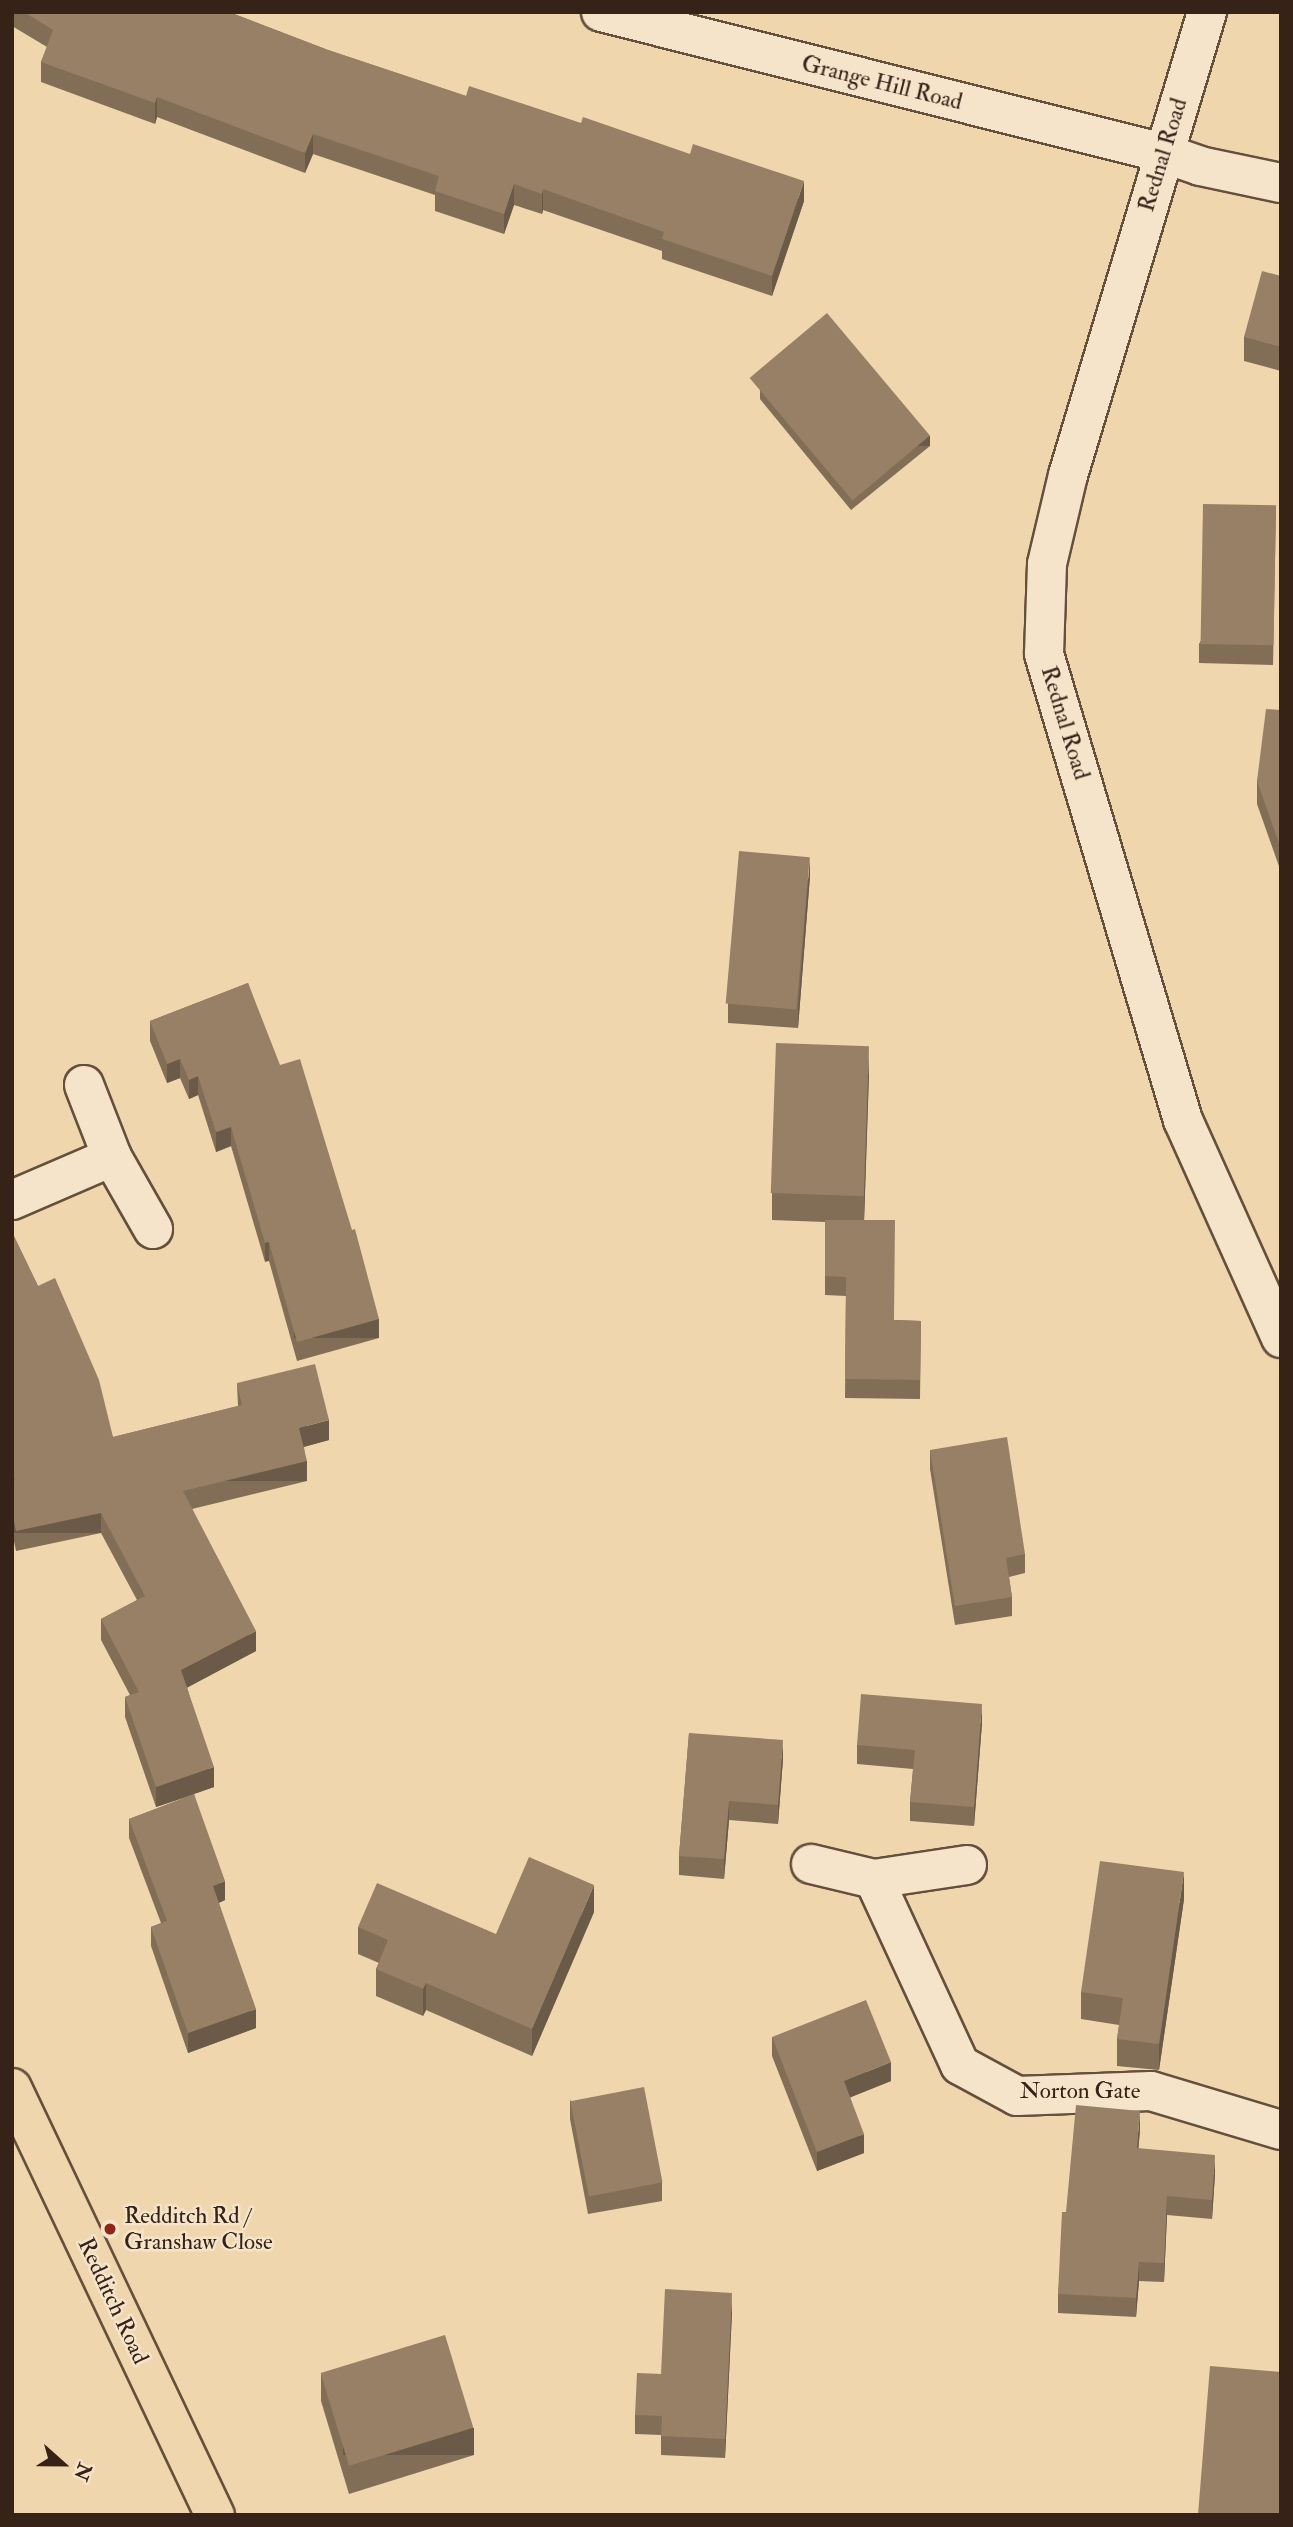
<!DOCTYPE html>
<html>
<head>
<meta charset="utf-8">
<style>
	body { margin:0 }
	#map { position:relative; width:1293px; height:2527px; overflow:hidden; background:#efd6ad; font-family:"IM FELL Double Pica",serif }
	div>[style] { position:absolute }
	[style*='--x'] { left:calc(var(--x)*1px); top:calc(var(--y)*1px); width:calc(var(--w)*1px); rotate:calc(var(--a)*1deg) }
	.roads { filter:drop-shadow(2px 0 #654f3d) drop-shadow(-2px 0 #654f3d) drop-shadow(0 2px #654f3d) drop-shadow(0 -2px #654f3d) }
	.minor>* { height:38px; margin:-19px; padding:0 19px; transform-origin:19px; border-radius:19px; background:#f5e4ca }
	.tertiary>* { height:38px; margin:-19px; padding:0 19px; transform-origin:19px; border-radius:19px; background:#f5e4ca }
	.trunk>* { height:38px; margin:-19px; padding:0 19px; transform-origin:19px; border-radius:19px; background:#efd6ad }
	.wall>* { inset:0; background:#826e57 }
	.shaded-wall>* { inset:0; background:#6a5a47; transform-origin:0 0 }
	.building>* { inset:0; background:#978065; transform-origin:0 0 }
	.dots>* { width:19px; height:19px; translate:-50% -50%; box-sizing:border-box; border:4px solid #f5e4ca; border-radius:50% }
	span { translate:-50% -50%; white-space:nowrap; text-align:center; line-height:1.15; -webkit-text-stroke:5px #f5e4ca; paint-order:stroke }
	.street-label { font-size:23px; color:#372218 }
	.poi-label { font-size:23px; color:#372218 }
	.left { translate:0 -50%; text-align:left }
	.frame { position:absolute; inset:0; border:14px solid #372218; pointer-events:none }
	.north { position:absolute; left:28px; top:2429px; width:70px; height:70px; -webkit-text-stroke:5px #f5e4ca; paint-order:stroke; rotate:111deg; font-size:19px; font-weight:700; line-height:28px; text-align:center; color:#372218 }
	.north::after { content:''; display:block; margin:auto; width:24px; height:32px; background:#372218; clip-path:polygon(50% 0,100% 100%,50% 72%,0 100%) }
</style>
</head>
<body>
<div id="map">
	<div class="roads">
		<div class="minor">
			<div style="--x:601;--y:12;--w:579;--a:14.08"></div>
			<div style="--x:1163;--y:153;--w:39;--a:19"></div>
			<div style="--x:1200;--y:166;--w:83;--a:11.9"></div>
			<div style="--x:84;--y:1085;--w:77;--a:68.7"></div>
			<div style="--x:112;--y:1157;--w:83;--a:60.3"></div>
			<div style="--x:12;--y:1200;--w:109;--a:-23.3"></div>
			<div style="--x:811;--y:1864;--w:65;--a:13.4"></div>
			<div style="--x:874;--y:1879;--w:205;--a:65.2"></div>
			<div style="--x:960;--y:2065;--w:65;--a:28.5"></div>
			<div style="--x:1017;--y:2096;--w:134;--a:-2.1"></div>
			<div style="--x:1151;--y:2091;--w:136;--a:16.7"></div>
			<div style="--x:874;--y:1879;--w:94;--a:-8.6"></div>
		</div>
		<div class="tertiary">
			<div style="--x:1207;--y:12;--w:483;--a:106.7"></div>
			<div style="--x:1068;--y:475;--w:91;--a:103.3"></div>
			<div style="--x:1047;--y:564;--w:90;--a:91.9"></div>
			<div style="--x:1044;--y:654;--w:486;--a:73.4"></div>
			<div style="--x:1183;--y:1120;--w:239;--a:65.8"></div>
		</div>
		<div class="trunk">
			<div style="--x:12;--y:2088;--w:473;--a:64.6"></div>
		</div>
	</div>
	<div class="wall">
		<div style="clip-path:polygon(12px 12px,229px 12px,328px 50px,466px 96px,804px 201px,772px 296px,662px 259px,662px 251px,543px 210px,542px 214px,514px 205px,504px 234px,435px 211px,435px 195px,313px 154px,305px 173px,157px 117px,155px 124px,41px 82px,41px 62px,47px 47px,12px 26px)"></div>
		<div style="clip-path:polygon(1281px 276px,1281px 371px,1244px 361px,1244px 337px)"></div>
		<div style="clip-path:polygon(760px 389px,930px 446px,851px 510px,760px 399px)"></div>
		<div style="clip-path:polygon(1276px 505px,1273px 665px,1199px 663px,1199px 644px)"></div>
		<div style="clip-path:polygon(1281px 710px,1281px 872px,1257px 804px,1257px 781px)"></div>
		<div style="clip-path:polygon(810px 876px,798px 1028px,728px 1023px,728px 1004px)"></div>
		<div style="clip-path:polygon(248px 983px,379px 1338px,297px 1361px,269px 1261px,265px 1262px,231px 1146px,216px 1152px,198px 1095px,189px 1099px,180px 1078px,167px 1083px,150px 1041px,150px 1021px)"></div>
		<div style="clip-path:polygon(869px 1073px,864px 1220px,894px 1320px,921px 1321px,920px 1399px,845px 1398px,846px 1296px,825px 1295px,825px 1222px,772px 1220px,772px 1193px)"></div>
		<div style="clip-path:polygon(12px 1232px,38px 1286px,113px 1437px,238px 1406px,237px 1383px,329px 1440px,304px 1447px,307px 1481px,192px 1509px,256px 1651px,187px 1687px,214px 1787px,194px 1794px,225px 1900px,219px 1903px,256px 2028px,188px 2053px,151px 1946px,151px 1927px,161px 1923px,129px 1838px,129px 1819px,193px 1795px,156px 1807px,125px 1717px,125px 1697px,130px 1695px,101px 1640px,101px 1619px,137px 1600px,101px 1533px,16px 1551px,12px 1532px)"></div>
		<div style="clip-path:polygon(930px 1450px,1025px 1554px,1025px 1573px,1009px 1577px,1012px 1597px,1012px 1616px,955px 1625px,930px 1469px)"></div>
		<div style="clip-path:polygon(982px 1723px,974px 1826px,910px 1821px,910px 1802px,913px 1769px,857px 1764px,857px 1745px)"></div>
		<div style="clip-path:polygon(689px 1733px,783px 1759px,778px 1824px,729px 1820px,724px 1879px,679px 1875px,679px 1856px)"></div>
		<div style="clip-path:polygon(1184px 1899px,1159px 2070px,1117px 2066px,1117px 2039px,1119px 2025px,1081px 2019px,1081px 1992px)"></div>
		<div style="clip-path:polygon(594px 1912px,532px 2056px,426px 2010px,423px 2016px,376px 1996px,376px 1969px,379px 1963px,358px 1954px,358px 1927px,496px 1934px)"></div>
		<div style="clip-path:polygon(772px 2037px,891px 2081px,850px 2097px,864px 2153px,817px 2171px,772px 2056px)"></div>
		<div style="clip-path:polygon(570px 2100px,662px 2182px,662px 2201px,588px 2214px,570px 2119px)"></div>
		<div style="clip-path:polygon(1140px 2130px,1138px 2148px,1215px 2174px,1212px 2219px,1167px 2215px,1164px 2282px,1139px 2281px,1136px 2317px,1058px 2313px,1058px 2294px,1066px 2212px)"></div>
		<div style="clip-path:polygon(732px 2312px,725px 2458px,661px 2455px,661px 2435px,635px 2434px,635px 2415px,661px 2374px)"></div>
		<div style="clip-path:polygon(321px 2374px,474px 2455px,349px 2494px,321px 2401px)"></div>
	</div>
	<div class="shaded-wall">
		<div style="clip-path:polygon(157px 97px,157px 117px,155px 124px,155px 103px)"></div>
		<div style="clip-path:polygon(313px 134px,313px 154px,305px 173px,305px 153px)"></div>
		<div style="clip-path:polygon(804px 181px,804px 201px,772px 296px,772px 276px)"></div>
		<div style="clip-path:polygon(514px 184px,514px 205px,504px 234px,504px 214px)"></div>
		<div style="clip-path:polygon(543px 189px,543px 210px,542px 214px,542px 194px)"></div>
		<div style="left:930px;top:436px;width:10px;height:102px;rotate:90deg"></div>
		<div style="clip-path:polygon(810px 857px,810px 876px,798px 1028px,798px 1009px)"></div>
		<div style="clip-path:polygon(869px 1046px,869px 1073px,864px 1223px,864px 1196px)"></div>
		<div style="clip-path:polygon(180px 1059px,180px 1078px,167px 1083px,167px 1064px)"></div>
		<div style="clip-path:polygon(198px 1076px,198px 1095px,189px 1099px,189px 1080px)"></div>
		<div style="clip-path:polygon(231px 1127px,231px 1146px,216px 1152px,216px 1132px)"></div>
		<div style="left:269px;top:1242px;width:19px;height:4px;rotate:90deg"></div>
		<div style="left:379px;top:1319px;width:19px;height:85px;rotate:90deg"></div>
		<div style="clip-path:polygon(329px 1420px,329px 1440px,299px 1448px,299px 1428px)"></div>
		<div style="left:307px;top:1461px;width:20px;height:128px;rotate:90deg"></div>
		<div style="left:101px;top:1513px;width:20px;height:87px;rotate:90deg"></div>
		<div style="clip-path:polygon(256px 1631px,256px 1651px,181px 1691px,181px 1670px)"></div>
		<div style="clip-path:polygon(982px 1704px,982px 1723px,974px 1826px,974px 1807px)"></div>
		<div style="clip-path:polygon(783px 1740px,783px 1759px,778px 1824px,778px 1805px)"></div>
		<div style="clip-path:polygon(214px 1767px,214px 1787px,156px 1807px,156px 1787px)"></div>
		<div style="clip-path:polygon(729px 1801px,729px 1820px,724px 1879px,724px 1859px)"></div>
		<div style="clip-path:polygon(1184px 1872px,1184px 1899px,1159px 2070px,1159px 2044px)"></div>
		<div style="clip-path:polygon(225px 1881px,225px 1900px,213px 1905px,213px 1886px)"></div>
		<div style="clip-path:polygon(594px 1885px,594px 1912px,532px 2056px,532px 2029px)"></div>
		<div style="clip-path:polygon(426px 1983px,426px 2010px,423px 2016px,423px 1989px)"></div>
		<div style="clip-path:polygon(256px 2009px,256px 2028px,188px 2053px,188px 2033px)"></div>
		<div style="clip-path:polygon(891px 2062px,891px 2081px,844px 2100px,844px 2081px)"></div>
		<div style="clip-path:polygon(1140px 2111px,1140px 2130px,1137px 2167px,1137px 2148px)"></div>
		<div style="clip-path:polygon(864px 2134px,864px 2153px,817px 2171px,817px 2152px)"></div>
		<div style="clip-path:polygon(1215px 2155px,1215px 2174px,1212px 2219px,1212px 2200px)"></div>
		<div style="clip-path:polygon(1167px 2196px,1167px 2215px,1164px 2282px,1164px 2263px)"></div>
		<div style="clip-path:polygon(1139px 2262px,1139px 2281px,1136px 2317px,1136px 2298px)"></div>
		<div style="clip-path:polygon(732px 2293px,732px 2312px,725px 2458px,725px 2439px)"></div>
		<div style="left:474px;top:2428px;width:27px;height:131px;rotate:90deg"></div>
	</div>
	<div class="building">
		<div style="clip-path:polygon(24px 12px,229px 12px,328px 50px,466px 96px,469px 86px,581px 123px,583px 117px,690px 154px,693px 144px,804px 181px,772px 276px,662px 239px,664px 232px,543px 189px,542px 194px,514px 184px,504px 214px,435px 191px,439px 176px,313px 134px,305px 153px,157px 97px,155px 103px,41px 62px,53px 30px)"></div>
		<div style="clip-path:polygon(1262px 271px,1281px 276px,1281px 347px,1244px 337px)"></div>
		<div style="left:827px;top:313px;width:160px;height:101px;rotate:50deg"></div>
		<div style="left:1203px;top:504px;width:73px;height:140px;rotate:1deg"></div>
		<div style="clip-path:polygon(1266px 709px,1281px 710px,1281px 849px,1257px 781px)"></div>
		<div style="left:739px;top:851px;width:71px;height:153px;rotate:5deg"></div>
		<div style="clip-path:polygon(248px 983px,280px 1065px,300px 1059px,352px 1230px,355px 1229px,379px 1319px,297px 1342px,269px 1242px,265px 1243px,231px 1127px,216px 1132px,198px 1076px,189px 1080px,180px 1059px,167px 1064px,150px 1021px)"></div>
		<div style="left:776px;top:1043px;width:93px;height:150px;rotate:2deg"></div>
		<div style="clip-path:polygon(825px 1220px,895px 1220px,894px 1320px,921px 1321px,920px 1380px,845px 1379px,846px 1277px,825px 1276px)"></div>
		<div style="clip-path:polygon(12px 1232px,38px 1286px,55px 1278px,99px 1380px,113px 1437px,242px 1405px,237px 1383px,315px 1364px,329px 1420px,299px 1428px,307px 1461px,183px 1491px,256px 1631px,181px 1670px,214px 1767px,156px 1787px,125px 1697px,139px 1692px,101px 1619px,145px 1596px,101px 1513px,16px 1531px,12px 1512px,12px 1481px,15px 1480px,12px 1471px)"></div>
		<div style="clip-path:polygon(1007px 1437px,1025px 1554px,1006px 1558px,1012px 1597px,955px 1606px,930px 1450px)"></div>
		<div style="clip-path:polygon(861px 1694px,982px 1704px,974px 1807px,910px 1802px,915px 1750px,857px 1745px)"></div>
		<div style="clip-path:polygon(689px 1733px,783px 1740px,778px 1805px,729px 1801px,724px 1859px,679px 1856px)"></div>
		<div style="clip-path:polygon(194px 1794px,225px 1881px,213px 1886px,256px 2009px,188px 2033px,151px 1927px,167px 1921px,129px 1819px)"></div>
		<div style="clip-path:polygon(529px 1857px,594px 1885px,532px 2029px,426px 1983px,423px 1989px,376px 1969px,388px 1940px,358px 1927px,377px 1883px,496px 1934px)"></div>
		<div style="clip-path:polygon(1100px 1861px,1184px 1872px,1159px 2044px,1117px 2039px,1123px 1998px,1081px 1992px)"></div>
		<div style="clip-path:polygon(866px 2000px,891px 2062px,844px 2081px,864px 2134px,817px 2152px,772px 2037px)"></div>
		<div style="left:644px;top:2087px;width:97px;height:75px;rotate:79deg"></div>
		<div style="clip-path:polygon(1076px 2105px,1140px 2111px,1137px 2148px,1215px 2155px,1212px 2200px,1167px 2196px,1164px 2263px,1139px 2262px,1136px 2298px,1058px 2294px,1062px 2212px,1066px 2212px)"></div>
		<div style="clip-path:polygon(665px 2289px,732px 2293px,725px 2439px,661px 2436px,662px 2416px,635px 2415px,637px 2373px,661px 2374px)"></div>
		<div style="left:445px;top:2335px;width:97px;height:130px;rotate:73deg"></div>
		<div style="clip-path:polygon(1210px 2366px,1281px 2372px,1281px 2515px,1198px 2515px)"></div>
	</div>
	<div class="dots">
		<div style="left:110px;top:2229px;background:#8f2418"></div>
	</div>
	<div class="street-label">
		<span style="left:882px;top:83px;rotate:14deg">Grange Hill Road</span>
		<span style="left:1163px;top:155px;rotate:-73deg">Rednal Road</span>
		<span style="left:1065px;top:723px;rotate:73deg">Rednal Road</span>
		<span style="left:1080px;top:2091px">Norton Gate</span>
		<span style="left:113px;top:2301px;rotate:65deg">Redditch Road</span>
	</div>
	<div class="poi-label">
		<span class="left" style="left:124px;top:2229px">Redditch Rd /<br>Granshaw Close</span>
	</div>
	<div class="frame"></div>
	<div class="north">N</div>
</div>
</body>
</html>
